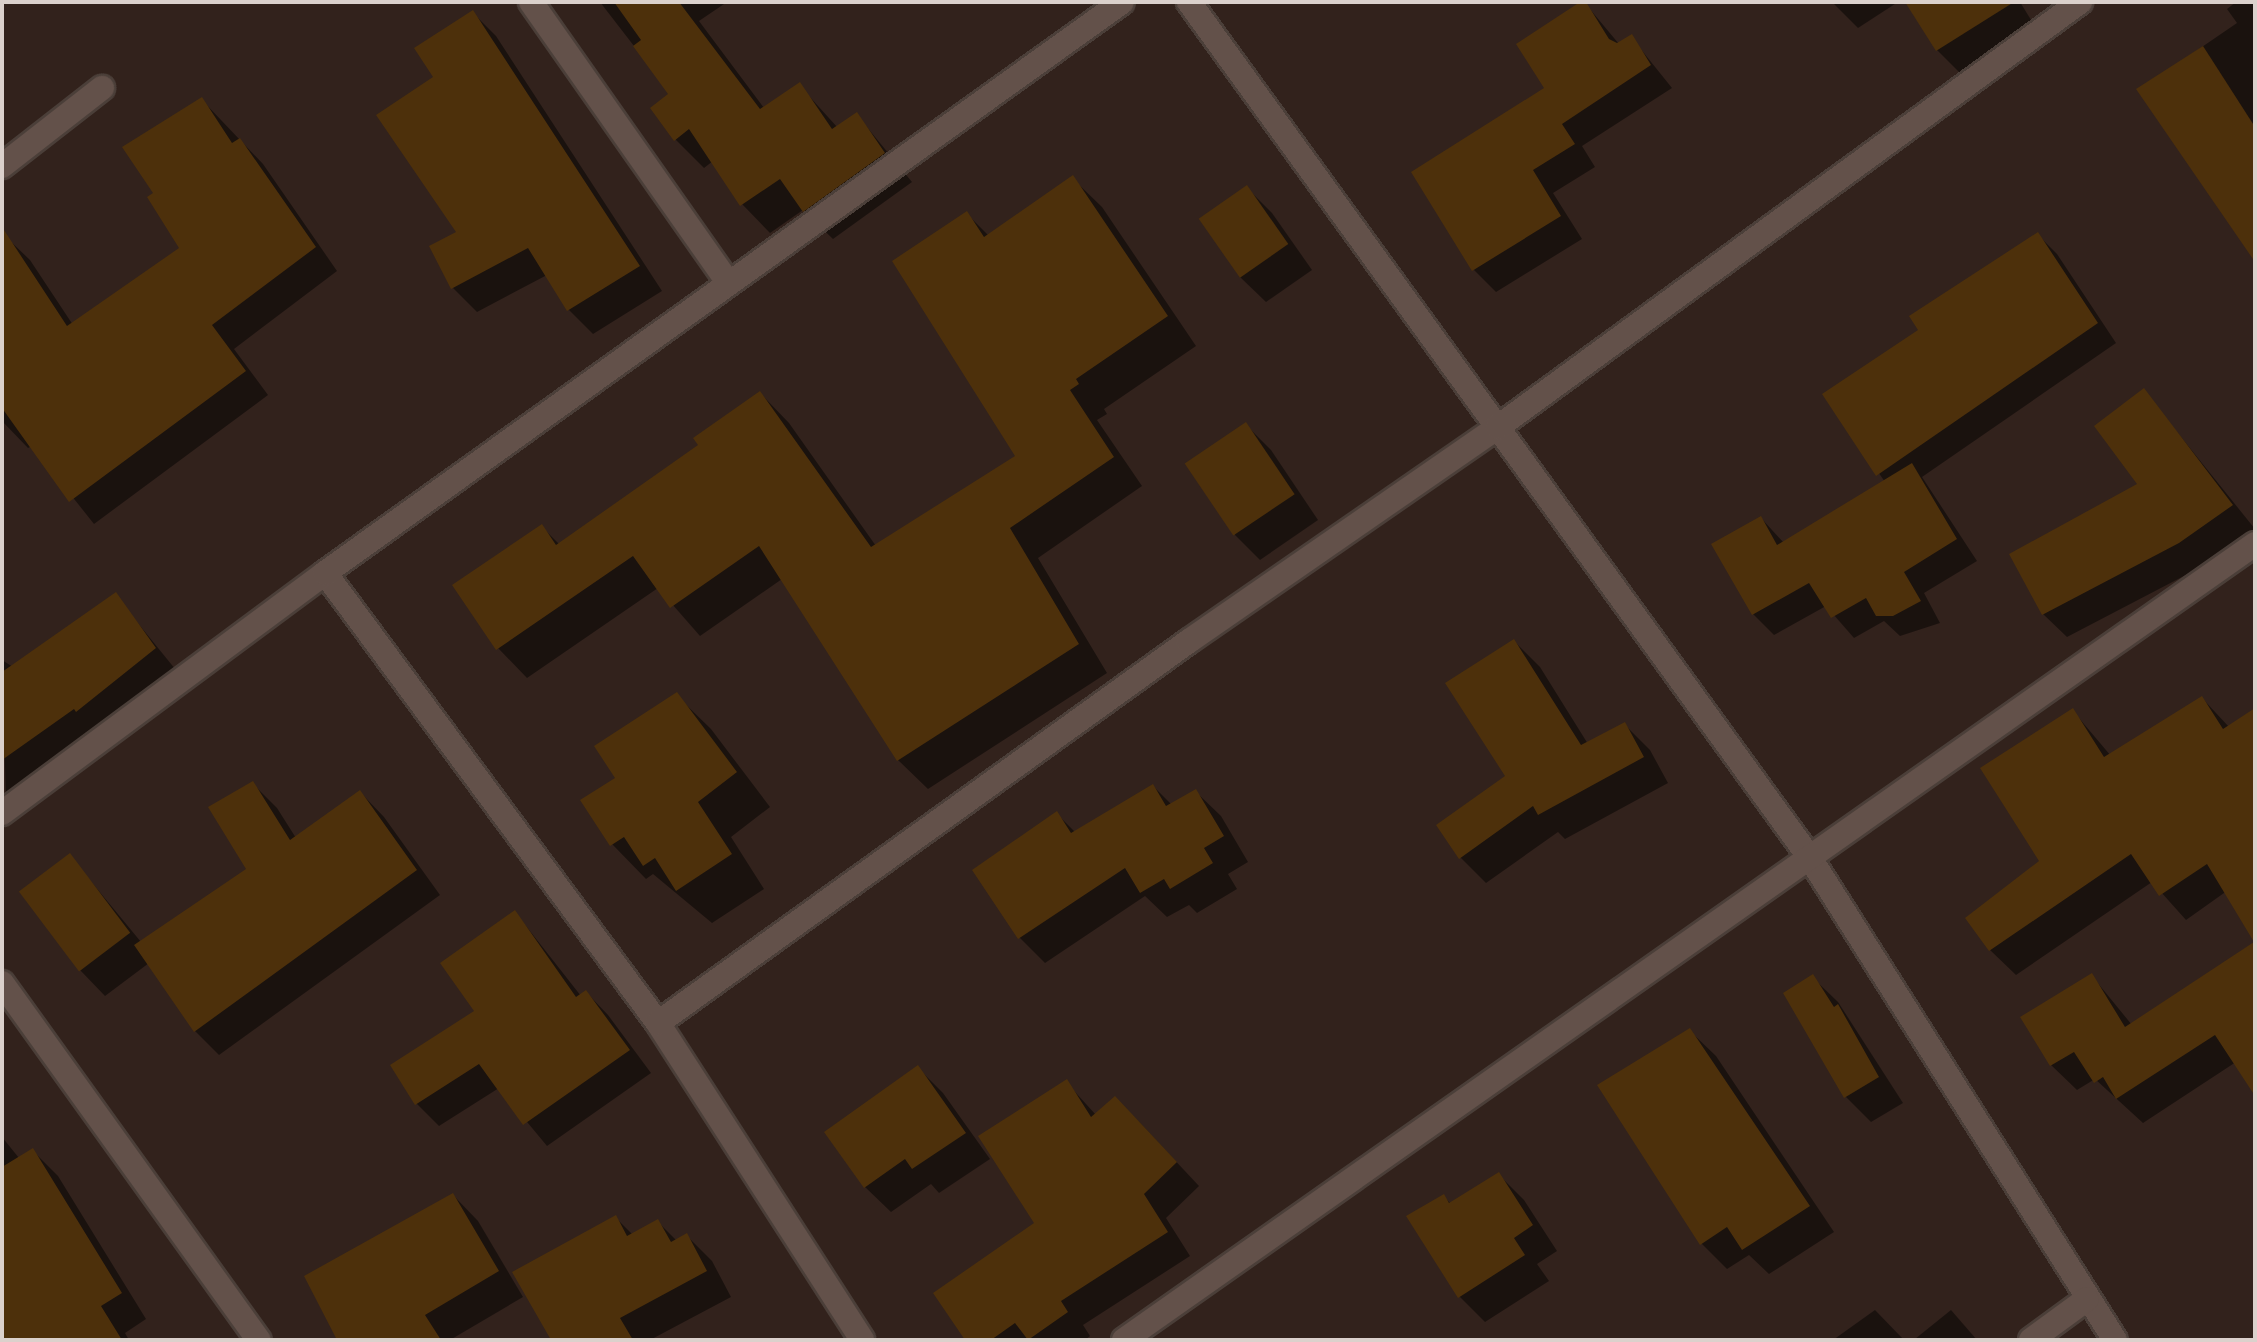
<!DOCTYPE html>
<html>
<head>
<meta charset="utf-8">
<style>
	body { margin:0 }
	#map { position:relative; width:2257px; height:1342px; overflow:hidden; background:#32221c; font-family:"Golos Text",sans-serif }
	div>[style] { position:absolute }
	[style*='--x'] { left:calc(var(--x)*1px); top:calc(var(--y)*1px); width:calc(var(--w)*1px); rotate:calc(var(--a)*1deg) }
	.shadow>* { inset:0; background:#0007 }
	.building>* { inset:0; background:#4d300b; transform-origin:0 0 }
	.roads { filter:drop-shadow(2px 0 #4b3f39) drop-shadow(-2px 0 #4b3f39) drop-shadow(0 2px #4b3f39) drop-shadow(0 -2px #4b3f39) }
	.minor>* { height:24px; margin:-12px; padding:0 12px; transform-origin:12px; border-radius:12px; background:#63514a }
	span { translate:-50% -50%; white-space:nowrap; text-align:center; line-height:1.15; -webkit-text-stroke:6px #271913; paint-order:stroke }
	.frame { position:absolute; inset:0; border:4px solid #dbd1cc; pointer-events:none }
</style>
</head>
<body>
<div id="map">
	<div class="shadow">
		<div style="clip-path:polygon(600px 2px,727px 2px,699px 21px,764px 108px,799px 85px,838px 128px,857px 115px,912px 182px,833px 239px,803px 210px,770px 233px,742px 204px,713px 161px,704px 168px,676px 140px,671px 94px)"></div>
		<div style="clip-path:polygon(1584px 2px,1619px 44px,1631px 37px,1672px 88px,1582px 146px,1595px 167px,1553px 193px,1582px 239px,1496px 292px,1474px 270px)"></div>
		<div style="clip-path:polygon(1832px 2px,1898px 2px,1858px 28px)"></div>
		<div style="clip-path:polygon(1907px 2px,2020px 2px,2036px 28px,1962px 75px,1937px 50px)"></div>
		<div style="clip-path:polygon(2236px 2px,2255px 2px,2255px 249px,2139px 90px,2237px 23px,2227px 9px)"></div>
		<div style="clip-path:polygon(472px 12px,496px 36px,662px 291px,593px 334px,569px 310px,547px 275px,477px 312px,453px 288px,459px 233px,435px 78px)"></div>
		<div style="clip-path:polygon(201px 99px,263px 164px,337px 271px,234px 349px,268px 395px,94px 524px,32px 446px,28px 448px,2px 421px,2px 240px,6px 237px,30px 260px,73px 325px,181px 249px,156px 194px)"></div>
		<div style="clip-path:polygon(1072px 178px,1102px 207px,1196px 346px,1104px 409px,1107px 414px,1097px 420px,1142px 486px,1038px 558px,1107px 673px,928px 789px,898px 760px,782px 579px,700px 636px,658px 588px,527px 678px,498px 648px,542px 527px,560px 545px,701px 446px,760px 393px,789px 423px,876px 546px,1018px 456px,967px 214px,989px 236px)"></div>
		<div style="clip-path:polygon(1246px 187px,1272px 213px,1312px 270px,1266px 302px,1240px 277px)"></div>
		<div style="clip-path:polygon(2038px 235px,2057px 254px,2116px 343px,1922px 477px,1977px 561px,1924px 593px,1940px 623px,1900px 636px,1884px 621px,1854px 638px,1826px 606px,1774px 635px,1753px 614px,1761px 518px,1784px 543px,1885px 482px,1825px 395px,1921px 331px)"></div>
		<div style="clip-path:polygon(2144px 391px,2255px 529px,2203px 566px,2067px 637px,2043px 614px,2140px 484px)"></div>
		<div style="clip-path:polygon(1246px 425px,1271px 450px,1318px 520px,1260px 560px,1235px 535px)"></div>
		<div style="clip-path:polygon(115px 595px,180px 675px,6px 801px,2px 660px,13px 667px)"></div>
		<div style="clip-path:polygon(1514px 641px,1540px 667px,1588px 744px,1624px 724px,1650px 750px,1668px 783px,1565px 839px,1558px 832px,1486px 883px,1460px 857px,1507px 777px)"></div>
		<div style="clip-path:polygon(676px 695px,711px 729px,770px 807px,731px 837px,764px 889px,712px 923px,653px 874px,646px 879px,612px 844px,618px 778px)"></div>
		<div style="clip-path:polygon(2202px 698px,2229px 727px,2255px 710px,2255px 871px,2186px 920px,2152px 882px,2016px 975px,1990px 950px,2041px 861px,2073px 711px,2111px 756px)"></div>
		<div style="clip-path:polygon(253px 784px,277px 808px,296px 838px,360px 792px,384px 817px,440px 895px,219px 1055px,195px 1031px,149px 963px,105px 996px,80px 970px,70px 856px,141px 942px,249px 869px)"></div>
		<div style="clip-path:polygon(1153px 786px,1172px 805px,1195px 791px,1221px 816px,1248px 862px,1228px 874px,1237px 889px,1197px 913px,1189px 905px,1167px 917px,1145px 896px,1045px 963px,1020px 938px,975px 870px,1057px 814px,1076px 833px)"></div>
		<div style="clip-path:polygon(515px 912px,581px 996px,586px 992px,608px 1015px,651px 1073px,547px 1146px,499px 1088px,439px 1126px,416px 1103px,477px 1011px)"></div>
		<div style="clip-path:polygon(2092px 976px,2132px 1025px,2255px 1003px,2255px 1081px,2236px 1062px,2143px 1123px,2095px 1079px,2077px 1090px,2051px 1065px)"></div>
		<div style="clip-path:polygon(1812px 977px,1838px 1002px,1903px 1103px,1871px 1122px,1846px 1097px)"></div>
		<div style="clip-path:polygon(1690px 1031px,1716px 1056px,1834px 1232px,1769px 1274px,1749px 1255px,1727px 1269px,1702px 1244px,1600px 1086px)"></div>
		<div style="clip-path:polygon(918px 1068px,943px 1093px,990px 1159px,939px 1193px,931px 1184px,891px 1212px,865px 1187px)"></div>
		<div style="clip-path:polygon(1066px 1082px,1096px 1115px,1139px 1122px,1199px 1186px,1166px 1218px,1190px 1256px,1083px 1325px,1090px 1336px,1085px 1340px,967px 1340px,1037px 1224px)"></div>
		<div style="clip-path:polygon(2px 1137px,19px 1158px,32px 1150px,58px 1176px,146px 1319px,125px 1333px,129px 1340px,2px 1340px)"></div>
		<div style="clip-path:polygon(1499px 1175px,1524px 1200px,1557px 1251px,1537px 1264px,1549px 1281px,1485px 1322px,1460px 1297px,1409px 1217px,1443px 1196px,1451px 1204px)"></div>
		<div style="clip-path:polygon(453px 1195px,478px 1221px,523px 1297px,450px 1340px,339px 1340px)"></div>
		<div style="clip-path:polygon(616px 1218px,633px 1235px,658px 1222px,677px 1241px,687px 1236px,712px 1261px,731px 1297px,650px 1340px,553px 1340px)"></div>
		<div style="clip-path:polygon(1875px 1310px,1904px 1340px,1833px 1340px)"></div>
		<div style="clip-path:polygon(1951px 1310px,1977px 1340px,1916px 1340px,1915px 1339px)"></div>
	</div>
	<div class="building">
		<div style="clip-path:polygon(614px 2px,679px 2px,760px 109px,800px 82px,832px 129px,857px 112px,885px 153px,803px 212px,780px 179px,740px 206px,689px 129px,674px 141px,650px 108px,668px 94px,633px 46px,641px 40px)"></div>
		<div style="clip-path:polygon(1580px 2px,1586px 2px,1609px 39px,1617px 43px,1632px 34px,1651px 65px,1562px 124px,1575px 144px,1533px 170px,1561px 216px,1472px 271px,1411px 172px,1544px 88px,1516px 44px)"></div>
		<div style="clip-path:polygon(1905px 2px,2014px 2px,1936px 51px)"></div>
		<div style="clip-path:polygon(473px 10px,640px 266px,567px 311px,528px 248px,451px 289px,429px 246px,456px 232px,376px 115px,433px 77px,414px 48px)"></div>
		<div style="clip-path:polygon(2203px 46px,2255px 127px,2255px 262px,2136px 89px)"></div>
		<div style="clip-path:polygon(202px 97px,232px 143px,240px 138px,316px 247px,212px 325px,246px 371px,69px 502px,2px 408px,2px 227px,67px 326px,179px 248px,147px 197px,153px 193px,122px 147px)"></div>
		<div style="clip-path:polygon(1073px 175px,1168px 316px,1076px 379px,1079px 384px,1070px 390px,1114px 457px,1010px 528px,1079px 644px,897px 761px,759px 546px,670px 608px,633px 556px,496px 650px,452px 585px,542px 524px,556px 545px,698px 445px,693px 438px,760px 391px,871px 547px,1015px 456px,892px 261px,967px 211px,984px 237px)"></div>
		<div style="left:1247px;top:185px;width:72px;height:59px;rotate:55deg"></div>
		<div style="clip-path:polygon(2038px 232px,2098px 323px,1876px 476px,1822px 394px,1918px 330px,1909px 316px)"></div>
		<div style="clip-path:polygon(2144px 388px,2233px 505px,2179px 543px,2042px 615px,2009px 554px,2137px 484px,2094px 426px)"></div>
		<div style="left:1246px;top:422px;width:87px;height:74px;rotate:56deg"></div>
		<div style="clip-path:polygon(1912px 463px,1957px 539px,1904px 572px,1921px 601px,1893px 616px,1876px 616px,1866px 598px,1831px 618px,1809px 583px,1752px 615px,1711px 544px,1761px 516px,1777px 545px)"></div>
		<div style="clip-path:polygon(116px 592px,156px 648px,76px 712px,74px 709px,2px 760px,2px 672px)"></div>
		<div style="clip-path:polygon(1514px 639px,1581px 745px,1625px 722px,1644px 757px,1538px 815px,1533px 806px,1459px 859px,1436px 825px,1505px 776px,1445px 683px)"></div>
		<div style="clip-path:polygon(677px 692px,737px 772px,698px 802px,732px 854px,676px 891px,655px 858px,643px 866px,624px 837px,610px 846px,580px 800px,615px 778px,594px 746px)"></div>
		<div style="clip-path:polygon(2202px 696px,2223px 729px,2255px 708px,2255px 1096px,2215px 1035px,2116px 1099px,2103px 1077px,2094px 1083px,2074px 1052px,2050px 1066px,2020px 1017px,2092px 973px,2125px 1027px,2254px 942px,2207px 864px,2159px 896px,2131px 854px,1989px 951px,1965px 918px,2039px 861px,1980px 768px,2073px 708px,2104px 757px)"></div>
		<div style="clip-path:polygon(253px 781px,290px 840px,360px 790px,417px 870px,194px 1032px,134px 945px,246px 869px,208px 807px)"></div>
		<div style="clip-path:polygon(1153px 784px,1166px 806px,1196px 789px,1224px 836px,1204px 848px,1213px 863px,1170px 889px,1164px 879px,1140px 893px,1125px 868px,1018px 939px,972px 870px,1057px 811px,1071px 833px)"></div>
		<div style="left:70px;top:853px;width:100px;height:64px;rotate:53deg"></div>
		<div style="clip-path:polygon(515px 910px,576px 997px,586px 990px,630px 1050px,523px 1125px,479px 1064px,415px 1105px,390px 1065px,474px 1011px,440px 963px)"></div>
		<div style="clip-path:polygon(1813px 974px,1834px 1007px,1838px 1004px,1879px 1077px,1844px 1098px,1783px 993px)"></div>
		<div style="clip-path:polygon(1690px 1028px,1810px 1206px,1742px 1250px,1727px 1227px,1700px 1245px,1597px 1085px)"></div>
		<div style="clip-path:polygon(918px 1065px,966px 1133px,912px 1169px,905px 1159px,864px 1188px,824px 1132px)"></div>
		<div style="clip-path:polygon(1067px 1079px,1091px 1117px,1115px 1096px,1177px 1162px,1144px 1194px,1168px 1232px,1061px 1301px,1068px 1312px,1028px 1340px,1015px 1323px,991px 1340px,965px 1340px,933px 1293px,1034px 1223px,978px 1136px)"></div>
		<div style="clip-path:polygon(33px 1148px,122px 1293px,101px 1306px,122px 1340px,2px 1340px,2px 1167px)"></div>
		<div style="clip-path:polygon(1499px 1172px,1533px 1225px,1514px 1238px,1525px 1255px,1458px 1298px,1406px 1216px,1444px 1194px,1449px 1203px)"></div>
		<div style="clip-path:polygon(453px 1193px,499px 1271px,425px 1315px,441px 1340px,337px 1340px,304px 1276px)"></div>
		<div style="clip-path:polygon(616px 1215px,627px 1236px,658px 1219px,671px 1242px,687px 1233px,707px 1271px,620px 1318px,633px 1340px,551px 1340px,512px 1272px)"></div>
	</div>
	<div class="roads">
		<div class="minor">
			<div style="--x:531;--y:2;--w:342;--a:54.9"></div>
			<div style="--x:1189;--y:2;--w:1058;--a:54.04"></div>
			<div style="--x:1810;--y:858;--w:570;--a:57.68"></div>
			<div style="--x:2;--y:166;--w:127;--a:-38"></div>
			<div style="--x:325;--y:573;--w:560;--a:53.5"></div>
			<div style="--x:658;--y:1023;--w:377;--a:57.2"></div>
			<div style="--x:2;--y:813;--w:402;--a:-36.6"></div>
			<div style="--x:325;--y:573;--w:980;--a:-35.62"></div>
			<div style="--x:2;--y:983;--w:440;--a:54.3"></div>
			<div style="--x:658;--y:1023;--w:654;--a:-35.73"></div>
			<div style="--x:1189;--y:641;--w:376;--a:-34.7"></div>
			<div style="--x:1498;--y:427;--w:721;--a:-36.14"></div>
			<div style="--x:1124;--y:1340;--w:1383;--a:-35.14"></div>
			<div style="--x:2031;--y:1340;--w:69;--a:-36.2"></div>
		</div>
	</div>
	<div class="frame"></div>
</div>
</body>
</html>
